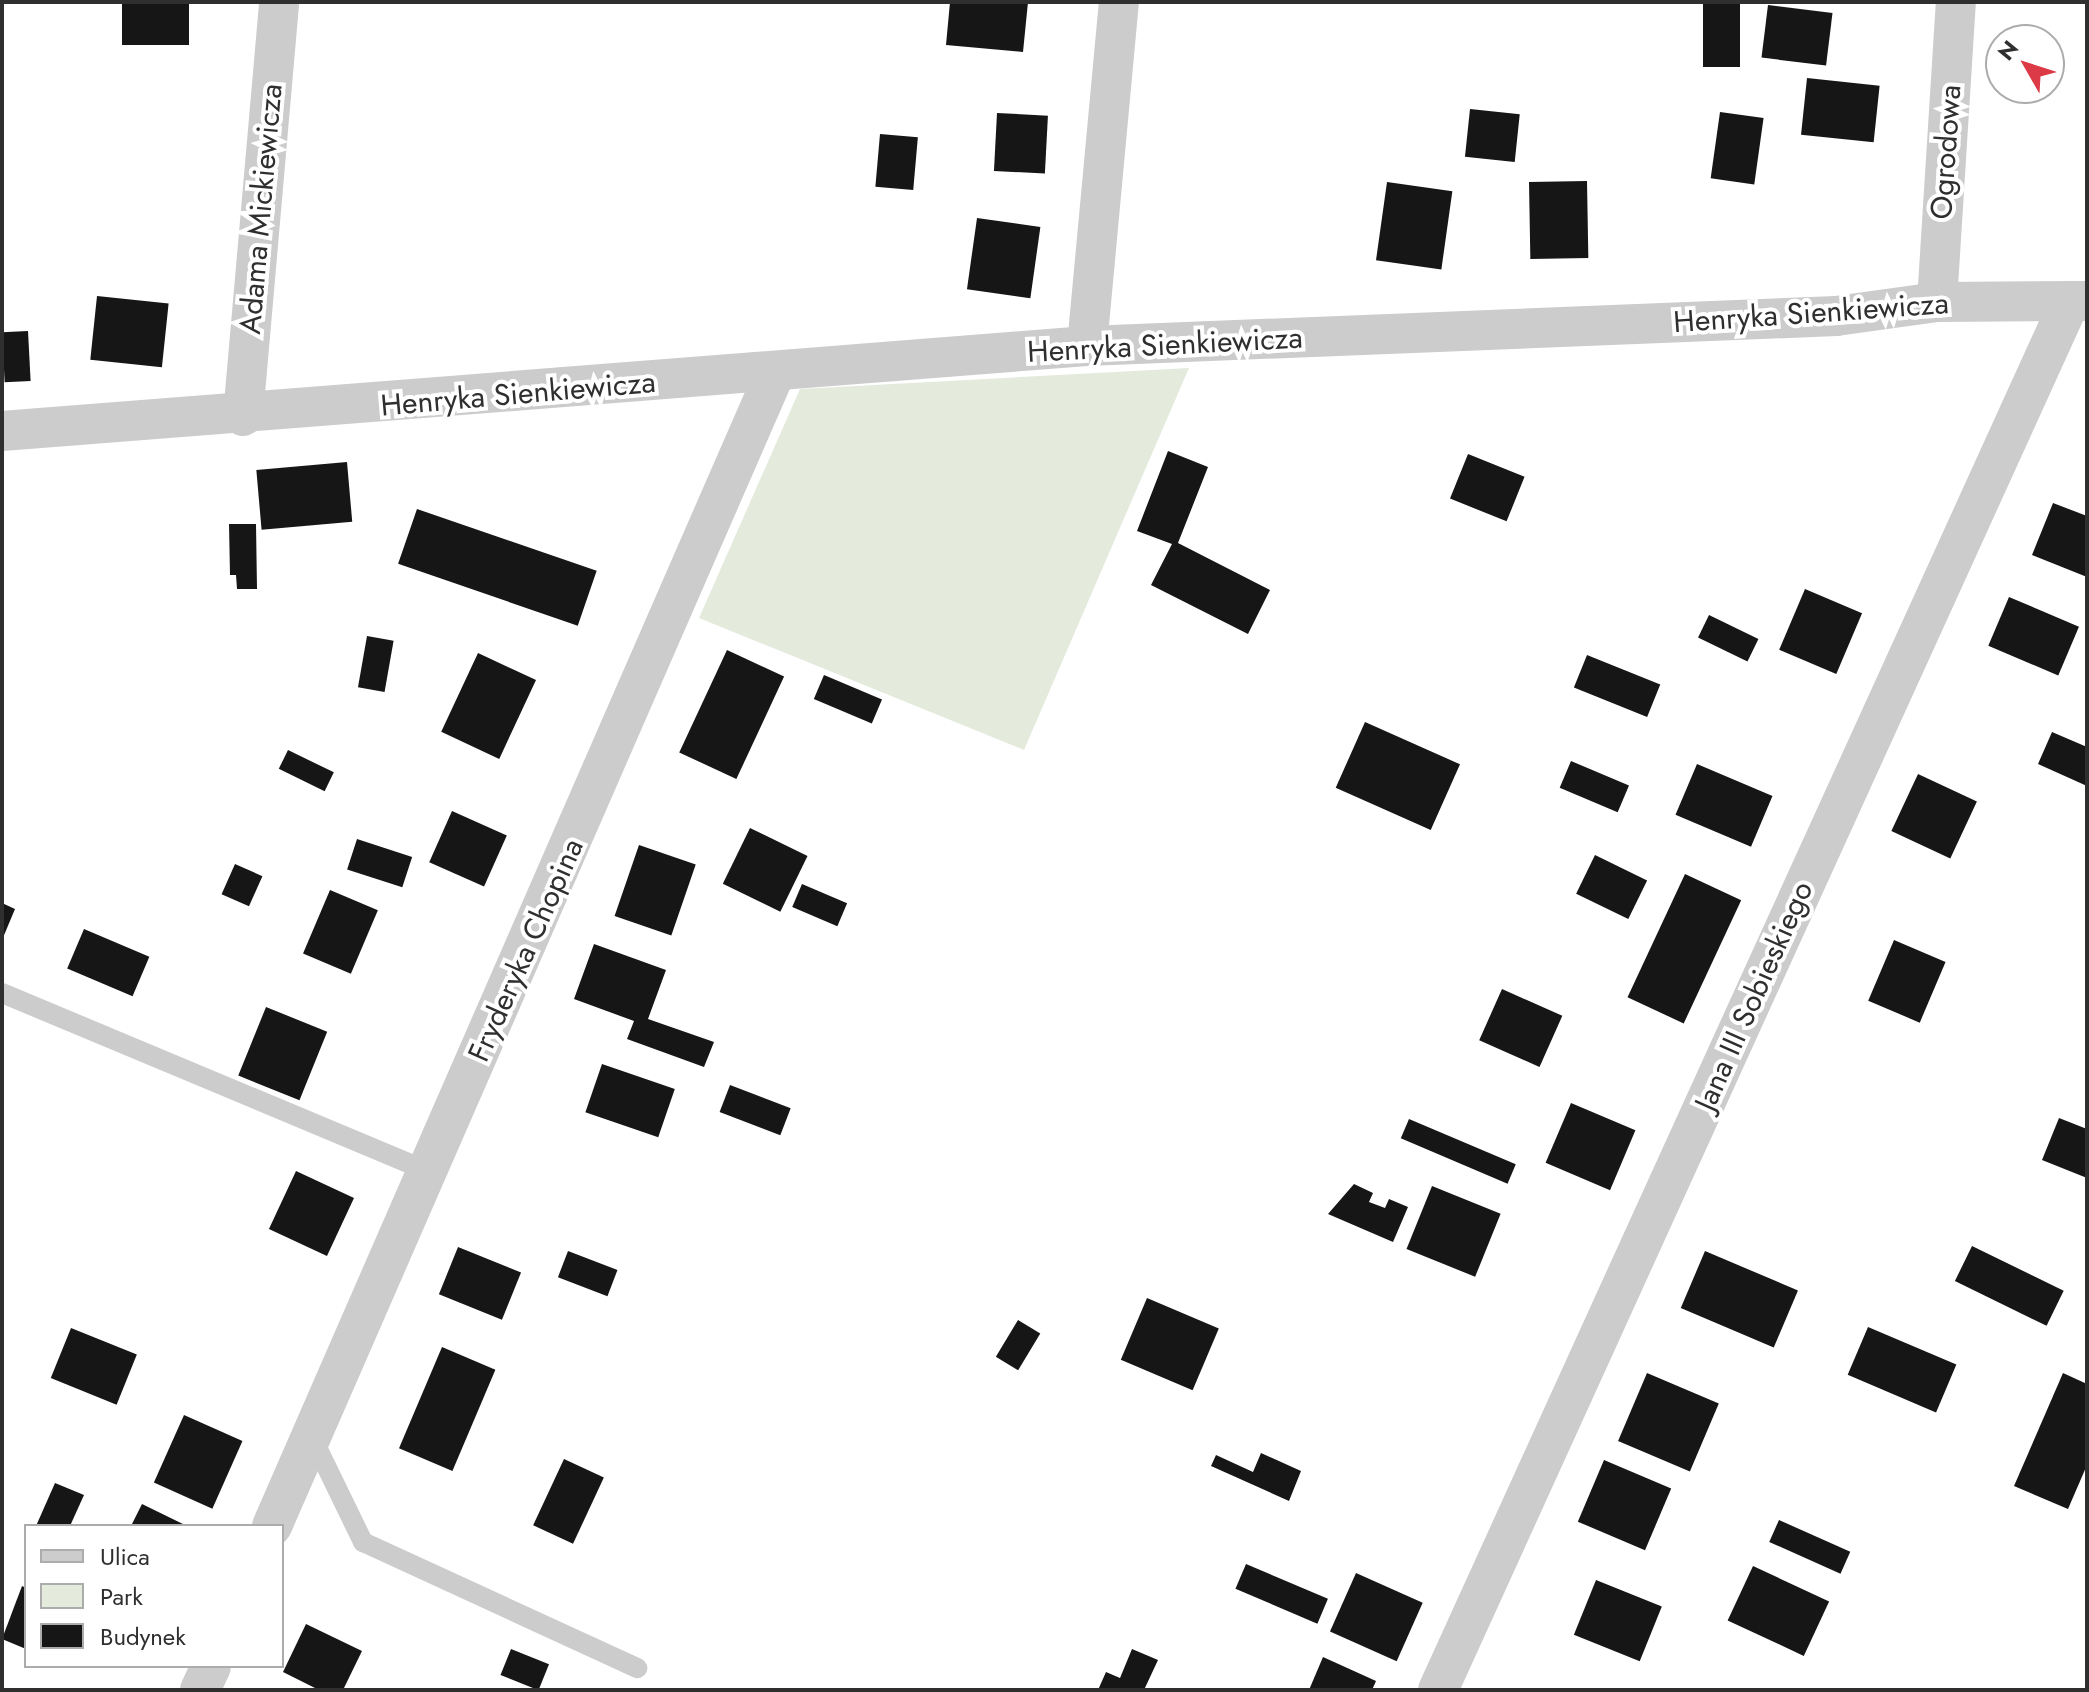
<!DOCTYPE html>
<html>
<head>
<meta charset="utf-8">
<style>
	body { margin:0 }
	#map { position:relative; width:2089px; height:1692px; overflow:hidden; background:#fff; font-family:Jost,sans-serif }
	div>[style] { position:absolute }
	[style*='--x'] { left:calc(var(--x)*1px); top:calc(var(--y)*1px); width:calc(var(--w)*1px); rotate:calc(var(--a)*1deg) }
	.green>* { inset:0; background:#e4ebdd }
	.building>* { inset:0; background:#161616; transform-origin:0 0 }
	.service>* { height:20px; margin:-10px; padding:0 10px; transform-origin:10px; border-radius:10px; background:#ccc }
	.minor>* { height:40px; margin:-20px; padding:0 20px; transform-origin:20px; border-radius:20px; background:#ccc }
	span { translate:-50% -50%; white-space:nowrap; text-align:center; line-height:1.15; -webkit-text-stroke:8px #fff; paint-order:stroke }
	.street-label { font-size:30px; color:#2f2f2f }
	.frame { position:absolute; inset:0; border:4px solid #2f2f2f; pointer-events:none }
	.legend { position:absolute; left:24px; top:1524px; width:260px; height:144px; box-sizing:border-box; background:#fff; border:2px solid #acacac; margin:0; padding:10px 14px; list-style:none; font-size:24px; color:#2f2f2f }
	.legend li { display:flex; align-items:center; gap:16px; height:40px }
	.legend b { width:40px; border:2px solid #acacac }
	.north { position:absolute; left:1985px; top:24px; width:80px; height:80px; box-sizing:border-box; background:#fff; border:2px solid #acacac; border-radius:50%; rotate:309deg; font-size:22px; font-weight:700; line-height:32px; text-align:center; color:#2f2f2f }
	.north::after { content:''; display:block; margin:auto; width:28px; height:36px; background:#dc3a46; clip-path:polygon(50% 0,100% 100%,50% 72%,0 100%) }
</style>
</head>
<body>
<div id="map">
	<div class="green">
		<div style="clip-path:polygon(1189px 368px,1024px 750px,699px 618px,800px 389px)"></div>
	</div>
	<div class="building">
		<div style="left:122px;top:2px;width:67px;height:43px"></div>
		<div style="clip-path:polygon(950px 2px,1028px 2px,1023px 52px,946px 45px)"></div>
		<div style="left:1703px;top:2px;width:37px;height:65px"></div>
		<div style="left:1768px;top:5px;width:65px;height:53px;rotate:7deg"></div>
		<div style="left:1807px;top:78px;width:73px;height:57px;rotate:6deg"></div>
		<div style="left:1470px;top:109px;width:50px;height:48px;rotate:6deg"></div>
		<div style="left:1720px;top:112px;width:44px;height:67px;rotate:8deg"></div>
		<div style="left:997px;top:113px;width:51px;height:58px;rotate:3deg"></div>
		<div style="left:880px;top:134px;width:38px;height:53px;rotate:5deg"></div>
		<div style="left:1587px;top:181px;width:77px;height:58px;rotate:89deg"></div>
		<div style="left:1387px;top:182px;width:66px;height:79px;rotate:8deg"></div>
		<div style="left:977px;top:218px;width:64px;height:72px;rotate:8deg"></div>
		<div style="left:97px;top:296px;width:72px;height:64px;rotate:6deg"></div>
		<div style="left:28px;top:331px;width:50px;height:26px;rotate:87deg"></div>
		<div style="clip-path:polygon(1168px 451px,1208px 467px,1178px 543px,1270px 590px,1248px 634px,1151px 585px,1172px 544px,1137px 531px)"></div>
		<div style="left:1468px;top:454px;width:61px;height:48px;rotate:22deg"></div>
		<div style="left:347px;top:462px;width:60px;height:91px;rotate:85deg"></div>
		<div style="clip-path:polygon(2053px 503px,2087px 516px,2087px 577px,2032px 555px)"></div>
		<div style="left:417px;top:509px;width:190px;height:58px;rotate:19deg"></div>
		<div style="clip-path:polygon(229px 524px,256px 524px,257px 589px,237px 589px,236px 575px,230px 575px)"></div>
		<div style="left:1805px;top:589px;width:62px;height:66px;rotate:23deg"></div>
		<div style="left:2009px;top:597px;width:76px;height:53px;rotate:23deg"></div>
		<div style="left:1709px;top:615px;width:55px;height:25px;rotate:26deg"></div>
		<div style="left:367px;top:636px;width:27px;height:52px;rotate:10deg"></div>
		<div style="left:727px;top:650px;width:63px;height:113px;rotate:25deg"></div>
		<div style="left:478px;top:653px;width:64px;height:87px;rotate:25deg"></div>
		<div style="left:1587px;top:655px;width:79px;height:35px;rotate:22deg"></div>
		<div style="left:824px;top:675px;width:63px;height:26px;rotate:23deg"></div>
		<div style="left:1365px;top:722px;width:104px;height:72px;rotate:24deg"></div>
		<div style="clip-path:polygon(2052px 732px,2087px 747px,2087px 786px,2038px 764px)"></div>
		<div style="left:288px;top:750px;width:51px;height:21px;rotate:26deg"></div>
		<div style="left:1571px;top:761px;width:63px;height:29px;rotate:23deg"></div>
		<div style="left:1697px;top:764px;width:82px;height:55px;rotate:23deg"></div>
		<div style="left:1918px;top:774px;width:65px;height:63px;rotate:25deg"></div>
		<div style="left:452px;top:811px;width:60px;height:56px;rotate:24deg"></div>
		<div style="left:750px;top:828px;width:64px;height:62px;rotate:26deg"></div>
		<div style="left:357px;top:839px;width:58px;height:32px;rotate:18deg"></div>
		<div style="left:639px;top:845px;width:60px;height:75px;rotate:19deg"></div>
		<div style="left:1595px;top:855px;width:58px;height:43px;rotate:26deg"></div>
		<div style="left:235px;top:864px;width:30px;height:33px;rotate:24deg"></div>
		<div style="left:1685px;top:874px;width:62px;height:136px;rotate:25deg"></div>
		<div style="left:802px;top:884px;width:49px;height:25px;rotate:23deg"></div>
		<div style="left:330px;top:890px;width:52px;height:69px;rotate:23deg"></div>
		<div style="clip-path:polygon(2px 903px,15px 909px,2px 940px)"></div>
		<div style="left:84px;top:929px;width:71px;height:43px;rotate:23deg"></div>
		<div style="left:1894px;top:940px;width:56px;height:66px;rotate:23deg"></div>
		<div style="clip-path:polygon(594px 944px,666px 970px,648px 1019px,714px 1042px,704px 1067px,627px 1039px,634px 1021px,574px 999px)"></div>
		<div style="left:1502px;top:989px;width:66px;height:56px;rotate:24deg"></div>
		<div style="left:266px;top:1007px;width:66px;height:74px;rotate:22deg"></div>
		<div style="left:602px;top:1064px;width:77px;height:51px;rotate:19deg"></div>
		<div style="left:730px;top:1085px;width:65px;height:29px;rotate:21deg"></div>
		<div style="left:1571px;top:1103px;width:70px;height:65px;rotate:23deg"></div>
		<div style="clip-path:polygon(2059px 1118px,2087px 1129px,2087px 1178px,2042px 1160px)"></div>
		<div style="left:1409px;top:1119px;width:116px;height:21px;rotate:23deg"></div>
		<div style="left:296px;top:1171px;width:64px;height:64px;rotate:25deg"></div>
		<div style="clip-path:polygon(1354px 1184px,1373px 1193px,1369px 1202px,1385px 1208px,1389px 1199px,1408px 1207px,1393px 1242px,1328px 1214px)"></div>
		<div style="left:1432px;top:1186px;width:74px;height:68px;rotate:22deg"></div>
		<div style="left:1972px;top:1246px;width:102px;height:39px;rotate:26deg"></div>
		<div style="left:458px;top:1247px;width:68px;height:51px;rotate:22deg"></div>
		<div style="left:568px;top:1251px;width:53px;height:28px;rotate:21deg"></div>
		<div style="left:1705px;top:1251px;width:101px;height:62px;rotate:23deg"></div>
		<div style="left:1147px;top:1298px;width:78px;height:67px;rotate:23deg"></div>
		<div style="left:1018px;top:1320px;width:26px;height:43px;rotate:31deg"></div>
		<div style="left:1868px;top:1327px;width:96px;height:52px;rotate:23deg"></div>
		<div style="left:71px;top:1328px;width:71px;height:54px;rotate:22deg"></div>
		<div style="left:442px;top:1347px;width:58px;height:110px;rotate:23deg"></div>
		<div style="left:1647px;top:1373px;width:78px;height:74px;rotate:23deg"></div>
		<div style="clip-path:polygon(2063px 1373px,2087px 1384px,2087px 1465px,2068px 1509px,2014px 1486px)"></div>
		<div style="left:184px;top:1415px;width:64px;height:74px;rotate:24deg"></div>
		<div style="clip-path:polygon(1261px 1453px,1301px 1471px,1289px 1501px,1211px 1466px,1216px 1455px,1253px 1472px)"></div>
		<div style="left:564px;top:1459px;width:44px;height:73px;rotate:25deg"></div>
		<div style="left:1604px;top:1460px;width:73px;height:67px;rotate:23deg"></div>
		<div style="clip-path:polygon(55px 1483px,84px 1495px,70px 1526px,36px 1526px)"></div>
		<div style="clip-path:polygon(142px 1504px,187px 1526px,131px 1526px)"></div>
		<div style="left:1779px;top:1520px;width:78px;height:24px;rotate:24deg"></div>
		<div style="left:1246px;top:1564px;width:89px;height:27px;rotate:23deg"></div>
		<div style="left:1753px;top:1566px;width:84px;height:60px;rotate:25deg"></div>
		<div style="left:1356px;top:1573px;width:73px;height:64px;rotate:24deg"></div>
		<div style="left:1596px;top:1580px;width:71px;height:59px;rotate:22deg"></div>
		<div style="clip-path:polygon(22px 1586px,26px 1588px,26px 1649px,2px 1639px)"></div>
		<div style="clip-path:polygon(306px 1624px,362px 1651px,343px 1690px,319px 1690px,283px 1672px)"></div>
		<div style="left:511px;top:1649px;width:41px;height:28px;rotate:22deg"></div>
		<div style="clip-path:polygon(1132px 1649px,1158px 1660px,1144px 1690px,1098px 1690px,1106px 1672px,1120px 1678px)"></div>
		<div style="clip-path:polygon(1323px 1657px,1376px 1681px,1372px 1690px,1309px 1690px)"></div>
	</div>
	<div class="service">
		<div style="--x:2;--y:993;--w:463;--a:22.7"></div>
		<div style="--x:312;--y:1437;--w:117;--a:64.1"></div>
		<div style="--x:363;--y:1542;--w:302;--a:24.7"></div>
	</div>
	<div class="minor">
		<div style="--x:1937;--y:302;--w:301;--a:-86.4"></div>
		<div style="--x:1087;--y:346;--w:345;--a:-84.7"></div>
		<div style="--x:243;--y:416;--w:416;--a:-85"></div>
		<div style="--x:2;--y:431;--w:1088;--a:-4.48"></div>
		<div style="--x:1087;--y:346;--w:750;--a:-2.29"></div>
		<div style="--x:1836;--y:316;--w:102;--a:-7.9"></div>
		<div style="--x:1937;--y:302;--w:150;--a:-0.4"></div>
		<div style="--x:272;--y:1526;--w:1258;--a:-66.43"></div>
		<div style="--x:200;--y:1690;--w:26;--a:-65"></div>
		<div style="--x:1438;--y:1690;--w:1526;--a:-65.53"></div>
	</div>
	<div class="street-label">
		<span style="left:1946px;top:152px;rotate:-86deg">Ogrodowa</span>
		<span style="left:261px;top:209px;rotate:-85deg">Adama Mickiewicza</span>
		<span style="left:1811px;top:313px;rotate:-4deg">Henryka Sienkiewicza</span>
		<span style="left:1165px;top:345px;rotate:-3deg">Henryka Sienkiewicza</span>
		<span style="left:518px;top:394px;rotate:-5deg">Henryka Sienkiewicza</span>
		<span style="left:526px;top:950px;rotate:-66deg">Fryderyka Chopina</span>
		<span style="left:1754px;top:996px;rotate:-66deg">Jana III Sobieskiego</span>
	</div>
	<div class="frame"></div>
	<ul class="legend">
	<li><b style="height:10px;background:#ccc"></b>Ulica</li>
	<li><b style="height:22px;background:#e4ebdd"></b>Park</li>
	<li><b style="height:22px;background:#161616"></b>Budynek</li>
	</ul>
	<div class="north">N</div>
</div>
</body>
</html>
